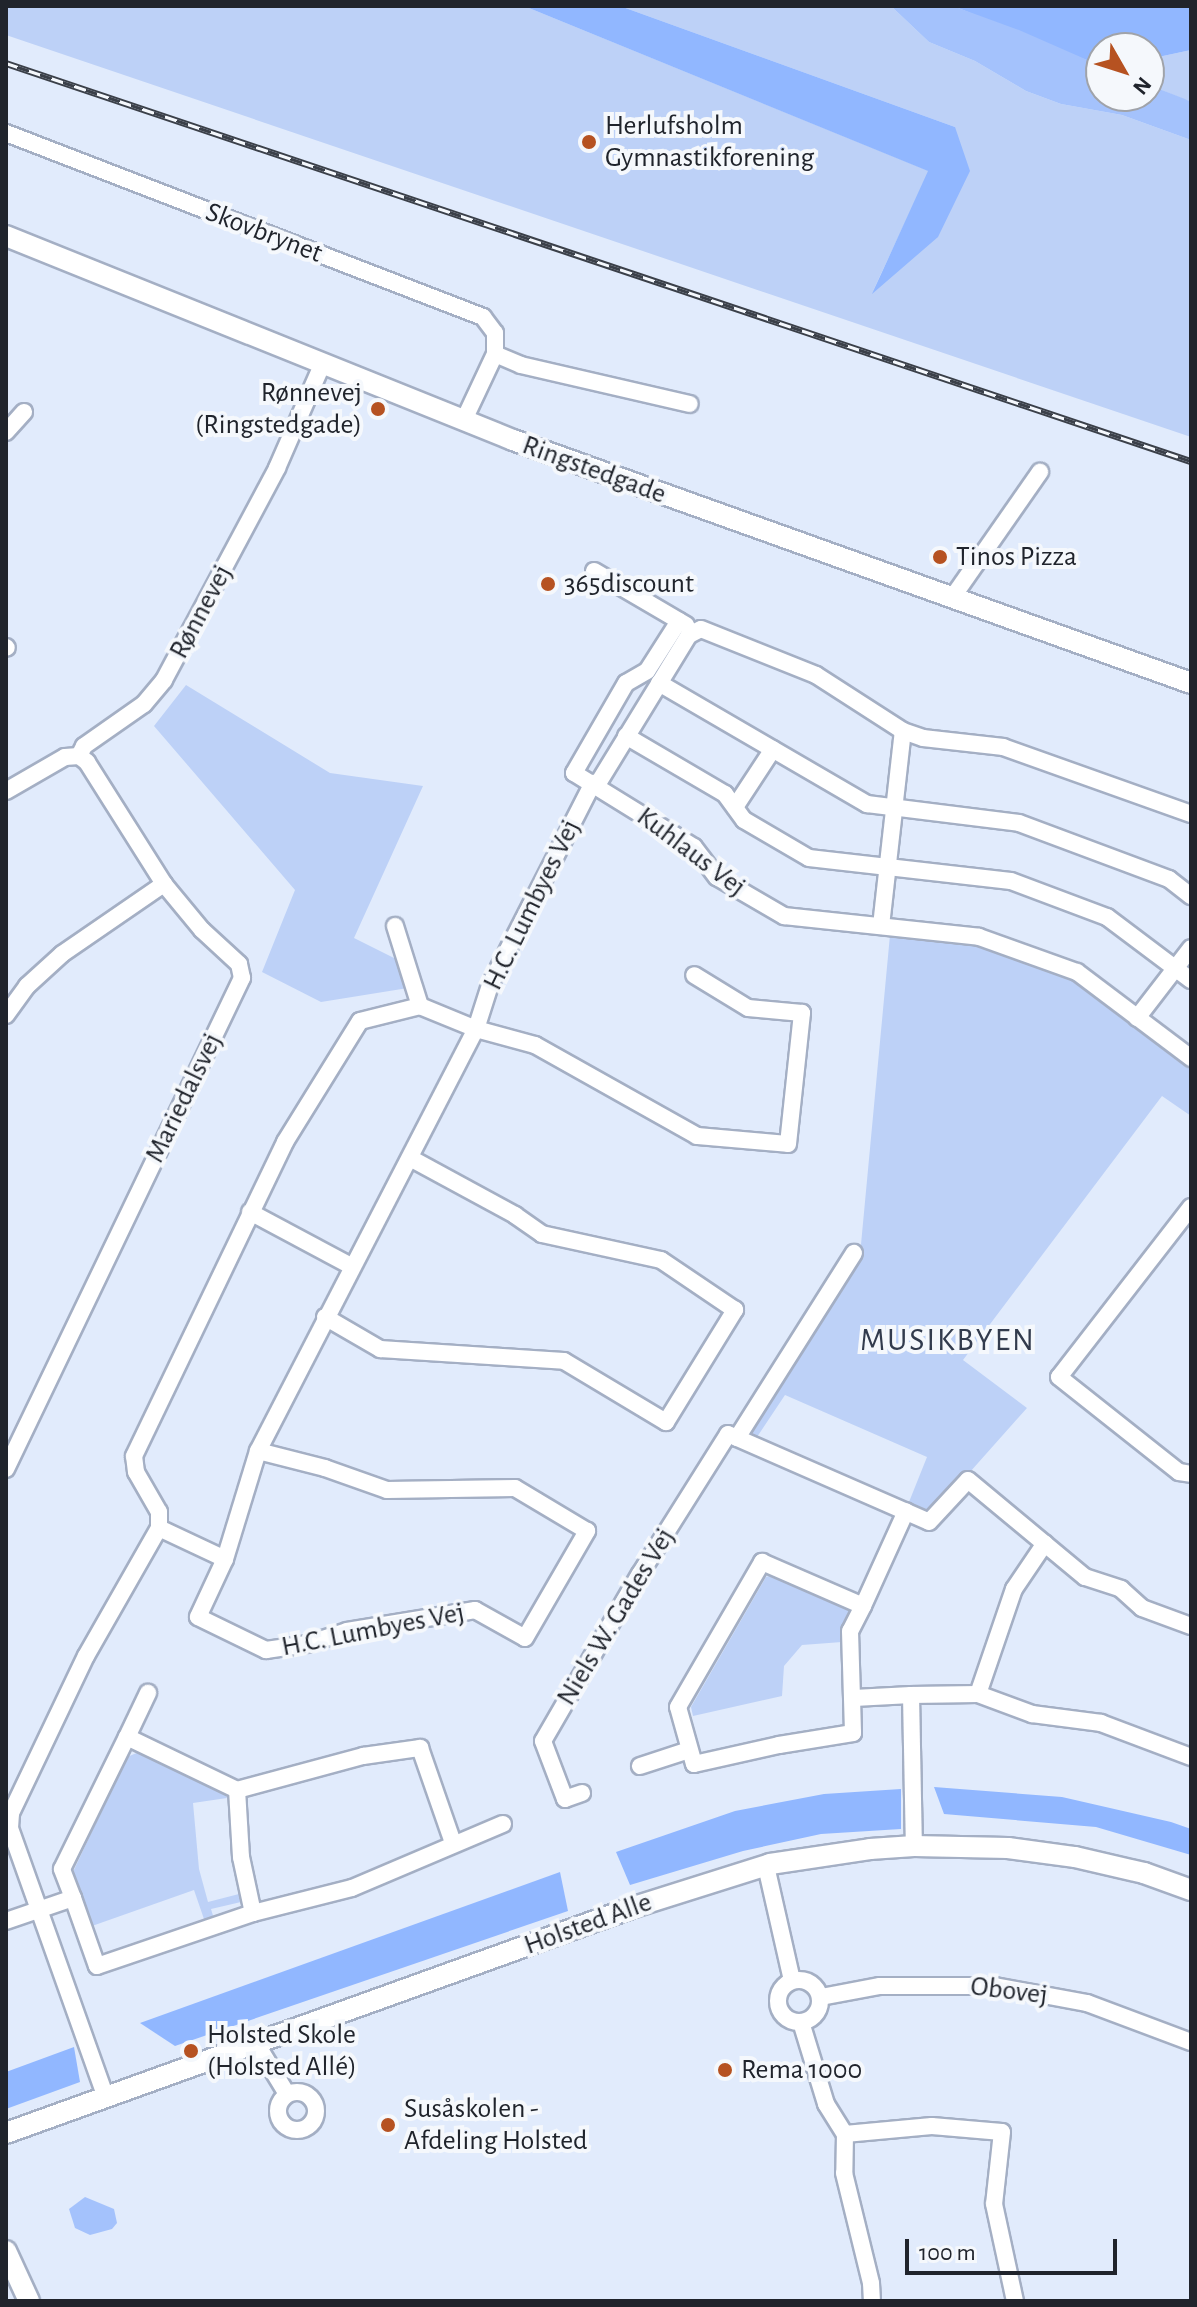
<!DOCTYPE html>
<html>
<head>
<meta charset="utf-8">
<style>
	body { margin:0 }
	#map { position:relative; width:1197px; height:2307px; overflow:hidden; background:#e1ebfc; font-family:"Alegreya Sans",sans-serif }
	div>[style] { position:absolute }
	[style*='--x'] { left:calc(var(--x)*1px); top:calc(var(--y)*1px); width:calc(var(--w)*1px); rotate:calc(var(--a)*1deg) }
	.green>* { inset:0; background:#bdd1f7 }
	.forest>* { inset:0; background:#91b7ff }
	.water>* { inset:0; background:#a4c2fc }
	.roads { filter:drop-shadow(2px 0 #a4afc4) drop-shadow(-2px 0 #a4afc4) drop-shadow(0 2px #a4afc4) drop-shadow(0 -2px #a4afc4) }
	.minor>* { height:16px; margin:-8px; padding:0 8px; transform-origin:8px; border-radius:8px; background:#fff }
	.minor>.ring { margin:-8px; padding:0; box-sizing:content-box; background:none; border:16px solid #fff; border-radius:50% }
	.tertiary>* { height:20px; margin:-10px; padding:0 10px; transform-origin:10px; border-radius:10px; background:#fff }
	.rail>* { height:7px; margin-top:-3.5px; transform-origin:0; background:repeating-linear-gradient(90deg,#f5f8fc 0 12px,#3b4049 0 24px); box-sizing:border-box; border-block:2px solid #3b4049 }
	.dots>* { width:22px; height:22px; translate:-50% -50%; box-sizing:border-box; border:4px solid #f5f8fc; border-radius:50% }
	span { translate:-50% -50%; white-space:nowrap; text-align:center; line-height:1.15; -webkit-text-stroke:8px #f5f8fc; paint-order:stroke }
	.poi-label { font-size:28px; color:#20242c }
	.left { translate:0 -50%; text-align:left }
	.right { translate:-100% -50%; text-align:right }
	.street-label { font-size:28px; color:#20242c }
	.quarter-label { font-size:32px; color:#323b4d; letter-spacing:2px }
	.frame { position:absolute; inset:0; border:8px solid #20242c; pointer-events:none }
	.north { position:absolute; left:1085px; top:32px; width:80px; height:80px; box-sizing:border-box; background:#f5f8fc; border:2px solid #a0a3a9; border-radius:50%; rotate:129deg; font-size:22px; font-weight:700; line-height:32px; text-align:center; color:#20242c }
	.north::after { content:''; display:block; margin:auto; width:28px; height:36px; background:#b65221; clip-path:polygon(50% 0,100% 100%,50% 72%,0 100%) }
	.scale { position:absolute; left:905px; top:2239px; width:212px; height:36px; box-sizing:border-box; border:4px solid #20242c; border-top:0; padding-left:10px; font-size:24px; line-height:28px; white-space:nowrap; color:#20242c; -webkit-text-stroke:6px #f5f8fc; paint-order:stroke }
</style>
</head>
<body>
<div id="map">
	<div class="green">
		<div style="clip-path:polygon(6px 6px,524px 6px,929px 171px,873px 291px,955px 127px,620px 6px,891px 6px,929px 42px,975px 61px,1026px 91px,1061px 104px,1122px 115px,1191px 140px,1191px 437px,6px 35px)"></div>
		<div style="clip-path:polygon(1191px 50px,1191px 102px,1149px 85px,1149px 59px)"></div>
		<div style="clip-path:polygon(186px 685px,330px 773px,423px 786px,354px 938px,400px 961px,408px 988px,321px 1002px,262px 972px,295px 890px,154px 726px)"></div>
		<div style="clip-path:polygon(890px 935px,974px 941px,1079px 981px,1191px 1067px,1191px 1116px,1162px 1096px,963px 1360px,1027px 1408px,930px 1517px,907px 1507px,927px 1457px,785px 1395px,755px 1440px,751px 1438px,758px 1419px,860px 1255px)"></div>
		<div style="clip-path:polygon(776px 1574px,851px 1611px,842px 1633px,842px 1642px,802px 1645px,784px 1666px,782px 1696px,693px 1716px,691px 1707px,766px 1577px)"></div>
		<div style="clip-path:polygon(139px 1752px,225px 1792px,227px 1798px,193px 1803px,199px 1869px,208px 1902px,239px 1894px,241px 1902px,211px 1909px,214px 1919px,205px 1922px,194px 1890px,92px 1926px,73px 1872px,127px 1757px)"></div>
	</div>
	<div class="forest">
		<div style="clip-path:polygon(524px 6px,620px 6px,955px 127px,970px 171px,938px 237px,872px 294px,928px 171px)"></div>
		<div style="clip-path:polygon(953px 6px,1191px 6px,1191px 50px,1149px 59px,1149px 48px,1101px 48px,1101px 66px)"></div>
		<div style="clip-path:polygon(934px 1787px,1062px 1797px,1171px 1822px,1191px 1829px,1191px 1855px,1096px 1827px,944px 1814px)"></div>
		<div style="clip-path:polygon(901px 1789px,901px 1829px,821px 1834px,743px 1851px,630px 1885px,616px 1852px,735px 1811px,824px 1794px)"></div>
		<div style="clip-path:polygon(560px 1872px,568px 1911px,175px 2046px,140px 2023px)"></div>
		<div style="clip-path:polygon(74px 2047px,80px 2082px,6px 2109px,6px 2072px)"></div>
	</div>
	<div class="water">
		<div style="clip-path:polygon(891px 6px,953px 6px,1019px 30px,1101px 66px,1101px 96px,1149px 96px,1149px 85px,1185px 99px,1191px 102px,1191px 140px,1122px 115px,1061px 104px,1026px 91px,975px 61px,929px 42px)"></div>
		<div style="clip-path:polygon(85px 2197px,114px 2209px,117px 2223px,112px 2229px,90px 2235px,75px 2228px,69px 2209px)"></div>
	</div>
	<div class="roads">
		<div class="minor">
			<div style="--x:6;--y:133;--w:511;--a:21.09"></div>
			<div style="--x:483;--y:317;--w:20;--a:53"></div>
			<div style="--x:495;--y:333;--w:21;--a:90"></div>
			<div style="--x:495;--y:354;--w:73;--a:115.2"></div>
			<div style="--x:495;--y:354;--w:28;--a:23"></div>
			<div style="--x:521;--y:365;--w:173;--a:13"></div>
			<div style="--x:6;--y:432;--w:27;--a:-48"></div>
			<div style="--x:594;--y:571;--w:107;--a:30.4"></div>
			<div style="--x:952;--y:598;--w:154;--a:-55.1"></div>
			<div style="--x:679;--y:621;--w:59;--a:122.6"></div>
			<div style="--x:647;--y:671;--w:24;--a:150"></div>
			<div style="--x:626;--y:683;--w:104;--a:120"></div>
			<div style="--x:574;--y:773;--w:141;--a:31.7"></div>
			<div style="--x:694;--y:847;--w:38;--a:53"></div>
			<div style="--x:717;--y:877;--w:78;--a:30.2"></div>
			<div style="--x:784;--y:916;--w:196;--a:6.1"></div>
			<div style="--x:979;--y:937;--w:104;--a:19.7"></div>
			<div style="--x:1077;--y:972;--w:143;--a:37"></div>
			<div style="--x:6;--y:647;--w:1;--a:45"></div>
			<div style="--x:659;--y:683;--w:241;--a:30.2"></div>
			<div style="--x:867;--y:804;--w:153;--a:7.1"></div>
			<div style="--x:1019;--y:823;--w:160;--a:20.5"></div>
			<div style="--x:1169;--y:879;--w:28;--a:38"></div>
			<div style="--x:626;--y:736;--w:115;--a:30.4"></div>
			<div style="--x:725;--y:794;--w:32;--a:54"></div>
			<div style="--x:744;--y:820;--w:75;--a:30.3"></div>
			<div style="--x:809;--y:858;--w:203;--a:6.5"></div>
			<div style="--x:1011;--y:881;--w:103;--a:20.6"></div>
			<div style="--x:1107;--y:917;--w:105;--a:36.9"></div>
			<div style="--x:597;--y:785;--w:176;--a:-58.5"></div>
			<div style="--x:689;--y:635;--w:13;--a:-27"></div>
			<div style="--x:701;--y:629;--w:124;--a:21.8"></div>
			<div style="--x:816;--y:675;--w:103;--a:32.8"></div>
			<div style="--x:903;--y:731;--w:21;--a:19"></div>
			<div style="--x:923;--y:738;--w:81;--a:6.4"></div>
			<div style="--x:1003;--y:747;--w:200;--a:19.6"></div>
			<div style="--x:6;--y:791;--w:68;--a:-30"></div>
			<div style="--x:65;--y:757;--w:14;--a:-4"></div>
			<div style="--x:79;--y:756;--w:11;--a:-63"></div>
			<div style="--x:84;--y:746;--w:73;--a:-35"></div>
			<div style="--x:144;--y:704;--w:31;--a:-50"></div>
			<div style="--x:164;--y:680;--w:240;--a:-61.9"></div>
			<div style="--x:277;--y:468;--w:112;--a:-66.4"></div>
			<div style="--x:735;--y:807;--w:69;--a:-56.8"></div>
			<div style="--x:395;--y:926;--w:84;--a:72.6"></div>
			<div style="--x:881;--y:926;--w:196;--a:-83.6"></div>
			<div style="--x:6;--y:1015;--w:36;--a:-54"></div>
			<div style="--x:27;--y:986;--w:47;--a:-42.4"></div>
			<div style="--x:62;--y:954;--w:124;--a:-34.5"></div>
			<div style="--x:1137;--y:1018;--w:88;--a:-52.4"></div>
			<div style="--x:1191;--y:1207;--w:215;--a:127.8"></div>
			<div style="--x:1059;--y:1377;--w:153;--a:38.4"></div>
			<div style="--x:1179;--y:1472;--w:12;--a:9"></div>
			<div style="--x:250;--y:1212;--w:115;--a:28.1"></div>
			<div style="--x:325;--y:1317;--w:64;--a:30.2"></div>
			<div style="--x:380;--y:1349;--w:184;--a:3.7"></div>
			<div style="--x:564;--y:1361;--w:119;--a:30.9"></div>
			<div style="--x:666;--y:1422;--w:132;--a:-58.4"></div>
			<div style="--x:735;--y:1310;--w:89;--a:-146"></div>
			<div style="--x:661;--y:1260;--w:122;--a:-167.7"></div>
			<div style="--x:542;--y:1234;--w:33;--a:-145"></div>
			<div style="--x:515;--y:1215;--w:119;--a:-151.5"></div>
			<div style="--x:737;--y:1438;--w:219;--a:-57.7"></div>
			<div style="--x:6;--y:1469;--w:545;--a:-64.33"></div>
			<div style="--x:242;--y:978;--w:14;--a:-102"></div>
			<div style="--x:239;--y:964;--w:50;--a:-137.4"></div>
			<div style="--x:202;--y:930;--w:60;--a:-129.6"></div>
			<div style="--x:164;--y:884;--w:144;--a:-122.3"></div>
			<div style="--x:87;--y:762;--w:10;--a:-143"></div>
			<div style="--x:159;--y:1528;--w:73;--a:25.2"></div>
			<div style="--x:225;--y:1559;--w:64;--a:115"></div>
			<div style="--x:198;--y:1617;--w:76;--a:25.9"></div>
			<div style="--x:266;--y:1650;--w:41;--a:-8.3"></div>
			<div style="--x:307;--y:1644;--w:42;--a:-18"></div>
			<div style="--x:347;--y:1631;--w:130;--a:-9.3"></div>
			<div style="--x:475;--y:1610;--w:57;--a:29.2"></div>
			<div style="--x:525;--y:1638;--w:124;--a:-59.9"></div>
			<div style="--x:587;--y:1531;--w:84;--a:-149.2"></div>
			<div style="--x:515;--y:1488;--w:128;--a:179.1"></div>
			<div style="--x:387;--y:1490;--w:66;--a:-160.5"></div>
			<div style="--x:325;--y:1468;--w:69;--a:-165.8"></div>
			<div style="--x:225;--y:1559;--w:113;--a:-73"></div>
			<div style="--x:258;--y:1451;--w:475;--a:-62.7"></div>
			<div style="--x:476;--y:1029;--w:46;--a:-72.3"></div>
			<div style="--x:490;--y:985;--w:227;--a:-63"></div>
			<div style="--x:762;--y:1562;--w:110;--a:23.5"></div>
			<div style="--x:863;--y:1606;--w:28;--a:117"></div>
			<div style="--x:850;--y:1631;--w:102;--a:88.3"></div>
			<div style="--x:853;--y:1733;--w:75;--a:170.8"></div>
			<div style="--x:779;--y:1745;--w:87;--a:167.4"></div>
			<div style="--x:694;--y:1764;--w:59;--a:-105.7"></div>
			<div style="--x:678;--y:1707;--w:168;--a:-59.9"></div>
			<div style="--x:863;--y:1606;--w:104;--a:-65.6"></div>
			<div style="--x:978;--y:1694;--w:111;--a:-71.1"></div>
			<div style="--x:1014;--y:1589;--w:55;--a:-56"></div>
			<div style="--x:911;--y:1695;--w:67;--a:-0.9"></div>
			<div style="--x:978;--y:1694;--w:58;--a:20.3"></div>
			<div style="--x:1032;--y:1714;--w:70;--a:7.4"></div>
			<div style="--x:1101;--y:1723;--w:96;--a:20.7"></div>
			<div style="--x:854;--y:1698;--w:57;--a:-3"></div>
			<div style="--x:911;--y:1695;--w:151;--a:88.9"></div>
			<div style="--x:127;--y:1737;--w:49;--a:-64.5"></div>
			<div style="--x:640;--y:1766;--w:52;--a:-18.1"></div>
			<div style="--x:582;--y:1793;--w:18;--a:161"></div>
			<div style="--x:565;--y:1799;--w:62;--a:-110.8"></div>
			<div style="--x:543;--y:1741;--w:193;--a:-59.9"></div>
			<div style="--x:640;--y:1574;--w:165;--a:-57.8"></div>
			<div style="--x:728;--y:1434;--w:219;--a:23.6"></div>
			<div style="--x:929;--y:1522;--w:57;--a:-47.1"></div>
			<div style="--x:968;--y:1480;--w:152;--a:39.7"></div>
			<div style="--x:1085;--y:1577;--w:38;--a:18"></div>
			<div style="--x:1121;--y:1589;--w:28;--a:42"></div>
			<div style="--x:1142;--y:1608;--w:52;--a:20.2"></div>
			<div style="--x:766;--y:1866;--w:117;--a:77.2"></div>
			<div style="--x:73;--y:1898;--w:31;--a:-111"></div>
			<div style="--x:62;--y:1869;--w:147;--a:-63.8"></div>
			<div style="--x:127;--y:1737;--w:122;--a:25.7"></div>
			<div style="--x:237;--y:1790;--w:131;--a:-15.1"></div>
			<div style="--x:363;--y:1756;--w:58;--a:-8"></div>
			<div style="--x:420;--y:1748;--w:101;--a:70.8"></div>
			<div style="--x:253;--y:1913;--w:102;--a:-14.2"></div>
			<div style="--x:352;--y:1888;--w:164;--a:-23"></div>
			<div style="--x:6;--y:1921;--w:71;--a:-18.9"></div>
			<div style="--x:73;--y:1898;--w:72;--a:70.6"></div>
			<div style="--x:97;--y:1966;--w:165;--a:-18.8"></div>
			<div style="--x:253;--y:1913;--w:57;--a:-102.1"></div>
			<div style="--x:241;--y:1857;--w:67;--a:-93.4"></div>
			<div class="ring" style="left:778px;top:1980px;width:26px;height:26px"></div>
			<div style="--x:821;--y:1997;--w:60;--a:-10.6"></div>
			<div style="--x:880;--y:1986;--w:115;--a:0"></div>
			<div style="--x:995;--y:1986;--w:94;--a:10.5"></div>
			<div style="--x:1087;--y:2003;--w:111;--a:20.6"></div>
			<div style="--x:801;--y:2022;--w:86;--a:73"></div>
			<div style="--x:826;--y:2104;--w:36;--a:58"></div>
			<div style="--x:845;--y:2134;--w:39;--a:91"></div>
			<div style="--x:844;--y:2173;--w:113;--a:76.2"></div>
			<div style="--x:871;--y:2283;--w:18;--a:87"></div>
			<div style="--x:256;--y:2043;--w:60;--a:58.7"></div>
			<div class="ring" style="left:278px;top:2092px;width:22px;height:22px"></div>
			<div style="--x:105;--y:2095;--w:283;--a:-109.6"></div>
			<div style="--x:10;--y:1828;--w:15;--a:-86"></div>
			<div style="--x:11;--y:1813;--w:174;--a:-64.5"></div>
			<div style="--x:86;--y:1656;--w:147;--a:-60.3"></div>
			<div style="--x:159;--y:1528;--w:16;--a:-90"></div>
			<div style="--x:159;--y:1512;--w:46;--a:-119.9"></div>
			<div style="--x:136;--y:1472;--w:16;--a:-97"></div>
			<div style="--x:134;--y:1456;--w:348;--a:-64.3"></div>
			<div style="--x:285;--y:1142;--w:142;--a:-58.2"></div>
			<div style="--x:360;--y:1021;--w:62;--a:-14"></div>
			<div style="--x:420;--y:1006;--w:61;--a:22.3"></div>
			<div style="--x:476;--y:1029;--w:61;--a:15.2"></div>
			<div style="--x:535;--y:1045;--w:186;--a:29.3"></div>
			<div style="--x:697;--y:1136;--w:91;--a:5"></div>
			<div style="--x:788;--y:1144;--w:132;--a:-83.9"></div>
			<div style="--x:802;--y:1013;--w:54;--a:-174.7"></div>
			<div style="--x:748;--y:1008;--w:63;--a:-148.6"></div>
			<div style="--x:845;--y:2134;--w:87;--a:-5.3"></div>
			<div style="--x:932;--y:2126;--w:70;--a:4.9"></div>
			<div style="--x:1002;--y:2132;--w:72;--a:96.3"></div>
			<div style="--x:994;--y:2204;--w:99;--a:77.8"></div>
		</div>
		<div class="tertiary">
			<div style="--x:6;--y:236;--w:547;--a:21.92"></div>
			<div style="--x:513;--y:440;--w:720;--a:19.72"></div>
			<div style="--x:6;--y:2133;--w:667;--a:-19.79"></div>
			<div style="--x:634;--y:1907;--w:143;--a:-17.5"></div>
			<div style="--x:770;--y:1864;--w:101;--a:-8.5"></div>
			<div style="--x:870;--y:1849;--w:44;--a:-3.9"></div>
			<div style="--x:914;--y:1846;--w:94;--a:1.2"></div>
			<div style="--x:1008;--y:1848;--w:68;--a:7.7"></div>
			<div style="--x:1075;--y:1857;--w:71;--a:13.1"></div>
			<div style="--x:1144;--y:1873;--w:50;--a:19.9"></div>
			<div style="--x:6;--y:2251;--w:55;--a:65.3"></div>
		</div>
	</div>
	<div class="rail">
		<div style="--x:6;--y:63;--w:1250;--a:18.57"></div>
	</div>
	<div class="dots">
		<div style="left:589px;top:142px;background:#b65221"></div>
		<div style="left:378px;top:409px;background:#b65221"></div>
		<div style="left:940px;top:557px;background:#b65221"></div>
		<div style="left:548px;top:584px;background:#b65221"></div>
		<div style="left:191px;top:2051px;background:#b65221"></div>
		<div style="left:725px;top:2070px;background:#b65221"></div>
		<div style="left:388px;top:2125px;background:#b65221"></div>
	</div>
	<div class="poi-label">
		<span class="left" style="left:605px;top:142px">Herlufsholm<br>Gymnastikforening</span>
		<span class="right" style="left:362px;top:409px">Rønnevej<br>(Ringstedgade)</span>
		<span class="left" style="left:956px;top:557px">Tinos Pizza</span>
		<span class="left" style="left:564px;top:584px">365discount</span>
		<span class="left" style="left:207px;top:2051px">Holsted Skole<br>(Holsted Allé)</span>
		<span class="left" style="left:741px;top:2070px">Rema 1000</span>
		<span class="left" style="left:404px;top:2125px">Susåskolen -<br>Afdeling Holsted</span>
	</div>
	<div class="street-label">
		<span style="left:264px;top:233px;rotate:21deg">Skovbrynet</span>
		<span style="left:594px;top:470px;rotate:20deg">Ringstedgade</span>
		<span style="left:201px;top:612px;rotate:-62deg">Rønnevej</span>
		<span style="left:691px;top:852px;rotate:37deg">Kuhlaus Vej</span>
		<span style="left:532px;top:905px;rotate:-64deg">H.C. Lumbyes Vej</span>
		<span style="left:184px;top:1098px;rotate:-64deg">Mariedalsvej</span>
		<span style="left:616px;top:1617px;rotate:-59deg">Niels W. Gades Vej</span>
		<span style="left:373px;top:1630px;rotate:-11deg">H.C. Lumbyes Vej</span>
		<span style="left:588px;top:1924px;rotate:-20deg">Holsted Alle</span>
		<span style="left:1009px;top:1991px;rotate:7deg">Obovej</span>
	</div>
	<div class="quarter-label">
		<span style="left:948px;top:1340px">MUSIKBYEN</span>
	</div>
	<div class="frame"></div>
	<div class="north">N</div>
	<div class="scale">100 m</div>
</div>
</body>
</html>
